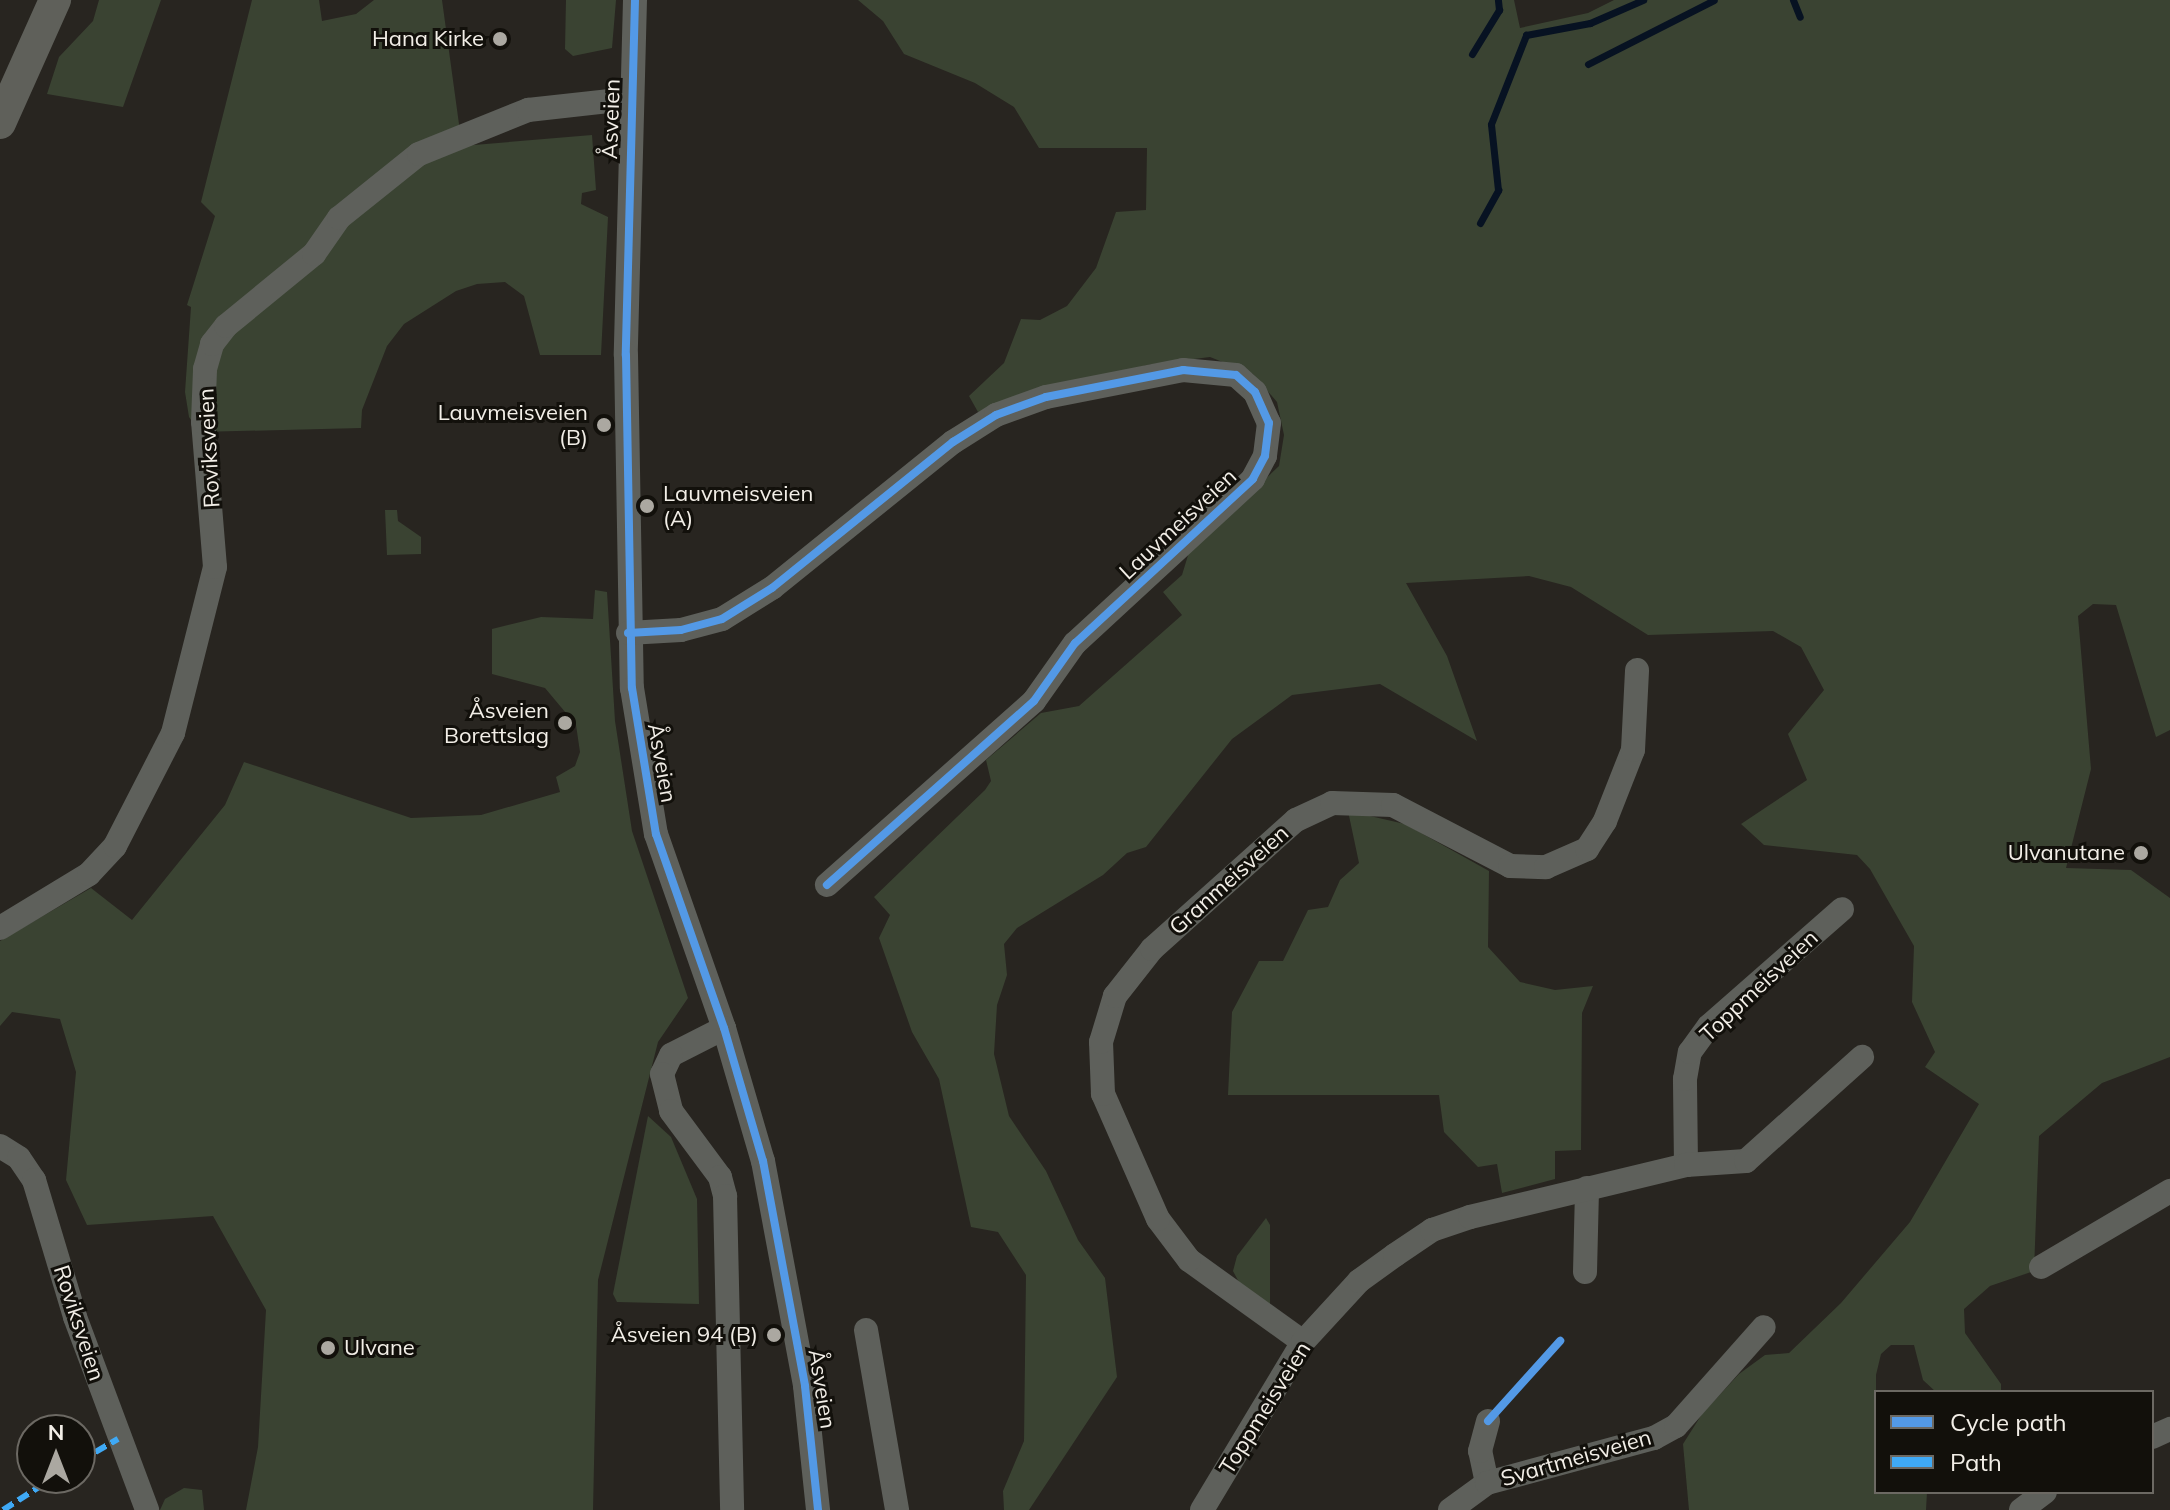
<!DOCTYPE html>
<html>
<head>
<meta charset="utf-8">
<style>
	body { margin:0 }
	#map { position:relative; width:2170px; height:1510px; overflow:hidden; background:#282520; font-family:Mulish,sans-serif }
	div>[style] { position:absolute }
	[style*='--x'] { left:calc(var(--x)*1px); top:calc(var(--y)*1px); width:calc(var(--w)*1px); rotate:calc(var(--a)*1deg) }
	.green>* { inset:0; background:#3a4332 }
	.stream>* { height:7px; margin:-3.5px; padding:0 3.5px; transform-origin:3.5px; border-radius:3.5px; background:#071222 }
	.minor>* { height:24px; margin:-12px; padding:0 12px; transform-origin:12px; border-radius:12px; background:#5e605b }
	.major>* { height:32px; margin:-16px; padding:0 16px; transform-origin:16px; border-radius:16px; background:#5f605a }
	.quiet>* { height:6px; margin-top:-3px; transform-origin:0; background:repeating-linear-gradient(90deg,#3fa9f5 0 12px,transparent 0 18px) }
	.cycleway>* { height:8px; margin:-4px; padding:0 4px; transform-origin:4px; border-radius:4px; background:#5399e6 }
	.dots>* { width:22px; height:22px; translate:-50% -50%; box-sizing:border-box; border:4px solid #12100b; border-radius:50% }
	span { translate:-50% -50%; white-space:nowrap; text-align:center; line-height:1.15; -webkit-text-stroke:6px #12100b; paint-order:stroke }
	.poi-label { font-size:22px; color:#f2eee7 }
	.right { translate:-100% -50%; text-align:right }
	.left { translate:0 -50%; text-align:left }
	.street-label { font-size:22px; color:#f2eee7 }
	.legend { position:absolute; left:1874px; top:1390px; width:280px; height:104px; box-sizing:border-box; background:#12100b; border:2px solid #6c6963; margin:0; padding:10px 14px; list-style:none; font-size:24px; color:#f2eee7 }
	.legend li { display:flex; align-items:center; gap:16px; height:40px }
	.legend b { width:40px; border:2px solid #6c6963 }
	.north { position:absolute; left:16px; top:1414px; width:80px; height:80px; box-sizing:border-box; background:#12100b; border:2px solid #6c6963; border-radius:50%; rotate:0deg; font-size:22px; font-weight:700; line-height:32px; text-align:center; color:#f2eee7 }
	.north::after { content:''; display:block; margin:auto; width:28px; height:36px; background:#aba8a1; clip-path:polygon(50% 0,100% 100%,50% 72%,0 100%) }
</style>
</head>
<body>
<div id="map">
	<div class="green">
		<div style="clip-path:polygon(99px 0,161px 0,123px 107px,47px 94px,59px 57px,93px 21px)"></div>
		<div style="clip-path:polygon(252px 0,319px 0,322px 21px,356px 14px,374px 0,442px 0,462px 146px,592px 135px,596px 190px,582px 193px,581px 204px,608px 217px,601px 355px,540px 355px,524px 296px,505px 282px,477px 284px,456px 291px,404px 324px,387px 346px,362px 410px,361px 428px,199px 432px,189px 417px,185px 392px,191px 307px,187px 305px,215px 216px,201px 202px)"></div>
		<div style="clip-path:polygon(566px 0,616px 0,612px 48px,573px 56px,565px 49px)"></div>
		<div style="clip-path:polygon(858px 0,1514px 0,1520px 28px,1588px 13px,1614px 0,2170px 0,2170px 730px,2156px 737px,2116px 605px,2093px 604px,2078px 616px,2091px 769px,2066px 868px,2131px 870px,2170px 898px,2170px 1057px,2102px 1083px,2039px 1136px,2034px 1271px,1990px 1286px,1964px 1309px,1965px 1333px,2001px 1384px,2001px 1392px,1936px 1392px,1923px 1380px,1914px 1345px,1891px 1345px,1881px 1354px,1876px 1375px,1876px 1492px,1927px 1492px,1926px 1510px,1689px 1510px,1683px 1444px,1702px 1414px,1739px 1374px,1765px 1355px,1789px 1353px,1841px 1303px,1910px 1222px,1979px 1104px,1925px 1067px,1935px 1052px,1912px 1002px,1914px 946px,1870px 869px,1857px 855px,1764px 845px,1741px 824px,1807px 780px,1788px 734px,1824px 690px,1801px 647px,1773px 631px,1648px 635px,1571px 587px,1529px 576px,1406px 583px,1447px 656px,1477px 741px,1380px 684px,1292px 695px,1232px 739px,1146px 847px,1127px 853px,1103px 875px,1017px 928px,1004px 944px,1007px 975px,997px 1005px,994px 1054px,1009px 1116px,1046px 1171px,1078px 1240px,1105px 1278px,1117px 1377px,1029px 1510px,1004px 1510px,1003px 1491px,1024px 1441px,1026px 1275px,998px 1232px,971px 1227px,939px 1079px,912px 1032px,879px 938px,890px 915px,874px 897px,985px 790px,991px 781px,986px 760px,1041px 713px,1079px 706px,1182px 615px,1163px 592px,1182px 575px,1189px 552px,1279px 466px,1284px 435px,1277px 402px,1253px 374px,1210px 357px,1147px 365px,978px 412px,969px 396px,1004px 363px,1021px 319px,1040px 320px,1067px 306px,1096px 268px,1116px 212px,1146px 210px,1147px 148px,1039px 148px,1014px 107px,975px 83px,904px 54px,883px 21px)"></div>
		<div style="clip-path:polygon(385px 510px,397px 510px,398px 521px,421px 537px,421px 554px,387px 555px)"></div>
		<div style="clip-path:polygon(595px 590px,607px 592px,615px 721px,632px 831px,688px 998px,658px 1042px,598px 1280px,593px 1510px,246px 1510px,258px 1447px,266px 1310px,213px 1216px,87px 1225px,66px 1180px,76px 1072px,60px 1019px,12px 1012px,0 1026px,0 941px,91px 888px,132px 920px,225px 805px,244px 762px,411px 818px,481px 815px,560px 792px,556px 777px,575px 766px,580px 752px,576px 725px,545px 688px,492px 674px,492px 629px,541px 617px,593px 619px)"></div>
		<div style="clip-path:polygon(1348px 811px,1405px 824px,1489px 871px,1488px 947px,1520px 982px,1555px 990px,1593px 986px,1582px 1013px,1581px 1150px,1555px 1151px,1555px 1179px,1502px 1193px,1497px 1164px,1478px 1167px,1444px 1132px,1439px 1095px,1228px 1095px,1232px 1012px,1259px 961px,1283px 961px,1308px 910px,1328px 907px,1340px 880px,1359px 863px)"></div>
		<div style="clip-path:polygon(648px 1116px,671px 1137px,697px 1199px,699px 1304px,617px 1302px,613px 1294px)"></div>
		<div style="clip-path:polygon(1266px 1218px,1270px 1225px,1270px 1306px,1242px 1288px,1233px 1271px,1237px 1256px)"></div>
		<div style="clip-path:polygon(184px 1488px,202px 1490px,204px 1510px,160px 1510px,165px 1499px)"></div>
	</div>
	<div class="stream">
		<div style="--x:1793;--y:0;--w:18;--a:68"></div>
		<div style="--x:1472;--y:54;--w:52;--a:-58.5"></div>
		<div style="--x:1499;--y:10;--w:10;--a:-96"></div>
		<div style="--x:1588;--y:64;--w:141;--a:-26.9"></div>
		<div style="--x:1480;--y:223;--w:38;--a:-61"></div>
		<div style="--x:1498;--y:190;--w:66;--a:-96.1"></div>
		<div style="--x:1491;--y:124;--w:96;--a:-68.5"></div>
		<div style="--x:1526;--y:35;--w:65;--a:-10.6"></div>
		<div style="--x:1590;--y:23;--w:58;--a:-23.5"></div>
	</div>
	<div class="minor">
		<div style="--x:635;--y:0;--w:355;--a:91.5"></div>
		<div style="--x:626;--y:355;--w:333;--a:89"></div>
		<div style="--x:632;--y:688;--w:148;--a:80.7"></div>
		<div style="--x:656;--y:834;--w:206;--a:70.7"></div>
		<div style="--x:724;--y:1028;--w:139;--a:73.7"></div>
		<div style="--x:763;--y:1161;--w:229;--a:79.4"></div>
		<div style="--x:805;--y:1386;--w:125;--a:84"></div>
		<div style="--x:628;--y:633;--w:53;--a:-3.2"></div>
		<div style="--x:681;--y:630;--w:42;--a:-15"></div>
		<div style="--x:722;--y:619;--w:59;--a:-31.8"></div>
		<div style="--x:772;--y:588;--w:233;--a:-38.9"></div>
		<div style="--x:953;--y:442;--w:51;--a:-32.1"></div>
		<div style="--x:996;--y:415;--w:53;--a:-19.8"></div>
		<div style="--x:1046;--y:397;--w:140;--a:-11.1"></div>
		<div style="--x:1183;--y:370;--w:53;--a:5.4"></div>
		<div style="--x:1236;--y:375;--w:25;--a:42"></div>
		<div style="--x:1255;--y:392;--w:34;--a:66"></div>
		<div style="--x:1269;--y:423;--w:33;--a:97"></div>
		<div style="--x:1265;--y:456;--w:26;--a:118"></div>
		<div style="--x:1253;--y:479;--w:242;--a:137.3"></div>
		<div style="--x:1075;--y:643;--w:71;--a:125.3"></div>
		<div style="--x:1034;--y:701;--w:277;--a:138.4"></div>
		<div style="--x:0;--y:928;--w:104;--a:-31.2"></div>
		<div style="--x:89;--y:874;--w:38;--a:-47"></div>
		<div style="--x:115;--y:846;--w:127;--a:-62.8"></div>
		<div style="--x:173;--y:733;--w:171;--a:-75.8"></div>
		<div style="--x:215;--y:567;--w:145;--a:-94.7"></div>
		<div style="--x:203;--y:422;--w:53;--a:-87.8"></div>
		<div style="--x:205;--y:369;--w:26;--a:-74"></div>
		<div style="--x:212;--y:344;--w:23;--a:-52"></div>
		<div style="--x:226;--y:326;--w:114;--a:-39.3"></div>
		<div style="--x:314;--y:254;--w:44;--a:-55.2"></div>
		<div style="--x:339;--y:218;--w:102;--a:-38.7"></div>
		<div style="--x:419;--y:154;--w:118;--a:-22"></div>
		<div style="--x:528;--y:110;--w:101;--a:-6.3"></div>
		<div style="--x:724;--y:1028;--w:59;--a:153"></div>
		<div style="--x:671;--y:1055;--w:21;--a:115"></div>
		<div style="--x:662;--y:1074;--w:38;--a:76"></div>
		<div style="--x:671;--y:1111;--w:82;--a:53.4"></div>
		<div style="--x:720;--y:1177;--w:20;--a:75"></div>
		<div style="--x:725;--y:1196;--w:314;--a:88.7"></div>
		<div style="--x:0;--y:1146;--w:22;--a:32"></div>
		<div style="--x:19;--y:1158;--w:27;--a:56"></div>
		<div style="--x:34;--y:1180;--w:143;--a:73.3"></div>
		<div style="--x:75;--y:1317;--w:206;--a:69.5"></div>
		<div style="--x:1686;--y:1165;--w:86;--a:-90.7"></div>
		<div style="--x:1685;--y:1079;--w:27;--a:-80"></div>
		<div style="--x:1690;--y:1052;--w:32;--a:-54"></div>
		<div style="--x:1709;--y:1026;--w:177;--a:-41.3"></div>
		<div style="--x:2041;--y:1267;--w:150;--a:-30.5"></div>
		<div style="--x:1585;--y:1272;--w:84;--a:-88.6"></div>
		<div style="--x:866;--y:1330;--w:183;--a:80.2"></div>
		<div style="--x:1303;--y:1342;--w:140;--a:-144.3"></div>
		<div style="--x:1189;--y:1260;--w:51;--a:-127.1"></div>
		<div style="--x:1158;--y:1219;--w:137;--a:-113.7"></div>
		<div style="--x:1103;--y:1094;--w:52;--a:-92.2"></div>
		<div style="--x:1101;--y:1042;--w:48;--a:-73.1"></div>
		<div style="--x:1115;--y:996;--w:60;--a:-51.8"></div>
		<div style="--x:1152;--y:949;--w:193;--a:-41.9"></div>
		<div style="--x:1296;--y:820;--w:40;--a:-25"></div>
		<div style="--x:1332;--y:803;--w:61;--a:1.9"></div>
		<div style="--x:1393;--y:805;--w:132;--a:27.5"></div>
		<div style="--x:1510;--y:866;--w:36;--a:2"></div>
		<div style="--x:1546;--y:867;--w:45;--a:-23.7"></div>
		<div style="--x:1587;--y:849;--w:33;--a:-57"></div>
		<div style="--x:1605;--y:821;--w:76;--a:-68.5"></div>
		<div style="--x:1633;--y:750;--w:80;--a:-87.1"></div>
		<div style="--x:2152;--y:1437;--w:20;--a:-24"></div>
		<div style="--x:1487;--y:1483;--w:33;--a:-102"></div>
		<div style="--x:1480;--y:1451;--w:31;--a:-75"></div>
		<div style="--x:1202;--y:1510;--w:196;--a:-59"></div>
		<div style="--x:1303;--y:1342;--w:83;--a:-47.4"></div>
		<div style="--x:1359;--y:1281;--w:44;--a:-35.8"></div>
		<div style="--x:1395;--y:1255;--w:45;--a:-34"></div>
		<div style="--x:1432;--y:1230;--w:40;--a:-18.9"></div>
		<div style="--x:1470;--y:1217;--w:222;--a:-13.5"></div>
		<div style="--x:1686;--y:1165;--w:60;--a:-3.8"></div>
		<div style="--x:1746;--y:1161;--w:156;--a:-41.9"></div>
		<div style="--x:1450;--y:1510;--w:46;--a:-36.1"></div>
		<div style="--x:1487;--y:1483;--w:173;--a:-15.1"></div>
		<div style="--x:1654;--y:1438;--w:25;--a:-29"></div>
		<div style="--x:1676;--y:1426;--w:132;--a:-48.4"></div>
		<div style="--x:2021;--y:1510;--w:30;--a:-37"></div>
	</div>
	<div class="major">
		<div style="--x:0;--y:123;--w:135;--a:-65.9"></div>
	</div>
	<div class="quiet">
		<div style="--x:80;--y:1461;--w:44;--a:-30.1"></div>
		<div style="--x:3;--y:1510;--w:59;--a:-32.6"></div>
	</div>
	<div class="cycleway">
		<div style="--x:635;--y:0;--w:355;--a:91.5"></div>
		<div style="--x:626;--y:355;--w:333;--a:89"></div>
		<div style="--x:632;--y:688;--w:148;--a:80.7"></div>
		<div style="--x:656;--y:834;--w:206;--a:70.7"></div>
		<div style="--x:724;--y:1028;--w:139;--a:73.7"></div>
		<div style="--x:763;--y:1161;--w:229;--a:79.4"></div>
		<div style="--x:805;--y:1386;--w:125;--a:84"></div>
		<div style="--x:628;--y:633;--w:53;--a:-3.2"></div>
		<div style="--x:681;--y:630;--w:42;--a:-15"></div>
		<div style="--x:722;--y:619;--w:59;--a:-31.8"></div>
		<div style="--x:772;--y:588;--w:233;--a:-38.9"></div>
		<div style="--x:953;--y:442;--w:51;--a:-32.1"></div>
		<div style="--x:996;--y:415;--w:53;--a:-19.8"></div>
		<div style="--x:1046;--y:397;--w:140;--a:-11.1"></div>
		<div style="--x:1183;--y:370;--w:53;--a:5.4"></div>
		<div style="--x:1236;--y:375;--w:25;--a:42"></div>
		<div style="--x:1255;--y:392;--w:34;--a:66"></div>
		<div style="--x:1269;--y:423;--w:33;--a:97"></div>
		<div style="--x:1265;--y:456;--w:26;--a:118"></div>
		<div style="--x:1253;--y:479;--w:242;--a:137.3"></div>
		<div style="--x:1075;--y:643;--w:71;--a:125.3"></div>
		<div style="--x:1034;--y:701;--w:277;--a:138.4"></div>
		<div style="--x:1488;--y:1421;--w:108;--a:-48"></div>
	</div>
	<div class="dots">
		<div style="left:500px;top:39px;background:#aba8a1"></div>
		<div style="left:604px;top:425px;background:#aba8a1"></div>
		<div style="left:647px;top:506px;background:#aba8a1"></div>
		<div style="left:565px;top:723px;background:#aba8a1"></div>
		<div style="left:2141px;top:853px;background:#aba8a1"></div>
		<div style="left:774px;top:1335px;background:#aba8a1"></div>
		<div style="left:328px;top:1348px;background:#aba8a1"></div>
	</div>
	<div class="poi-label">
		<span class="right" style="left:484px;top:39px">Hana Kirke</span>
		<span class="right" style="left:588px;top:425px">Lauvmeisveien<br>(B)</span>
		<span class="left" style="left:663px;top:506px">Lauvmeisveien<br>(A)</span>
		<span class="right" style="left:549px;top:723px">Åsveien<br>Borettslag</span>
		<span class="right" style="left:2125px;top:853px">Ulvanutane</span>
		<span class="right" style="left:758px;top:1335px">Åsveien 94 (B)</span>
		<span class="left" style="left:344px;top:1348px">Ulvane</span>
	</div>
	<div class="street-label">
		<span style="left:611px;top:119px;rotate:-88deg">Åsveien</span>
		<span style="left:209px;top:448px;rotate:-93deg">Roviksveien</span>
		<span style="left:1178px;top:524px;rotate:-43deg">Lauvmeisveien</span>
		<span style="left:662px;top:763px;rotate:80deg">Åsveien</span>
		<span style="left:1229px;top:880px;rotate:-42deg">Granmeisveien</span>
		<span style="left:1759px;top:986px;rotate:-43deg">Toppmeisveien</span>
		<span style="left:79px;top:1323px;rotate:72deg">Roviksveien</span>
		<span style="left:822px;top:1389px;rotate:81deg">Åsveien</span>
		<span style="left:1265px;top:1408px;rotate:-58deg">Toppmeisveien</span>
		<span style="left:1576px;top:1458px;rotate:-16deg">Svartmeisveien</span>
	</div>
	<ul class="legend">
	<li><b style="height:10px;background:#5399e6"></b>Cycle path</li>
	<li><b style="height:10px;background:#3fa9f5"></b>Path</li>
	</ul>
	<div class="north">N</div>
</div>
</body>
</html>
